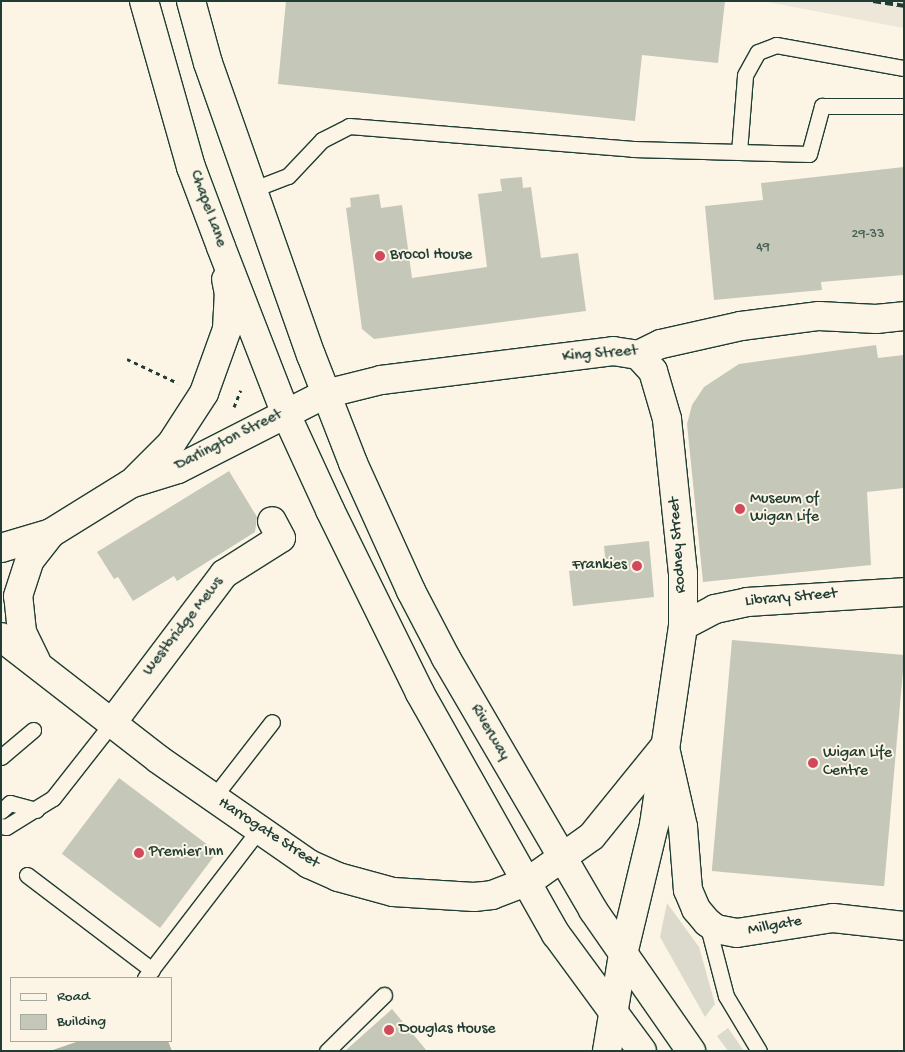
<!DOCTYPE html>
<html>
<head>
<meta charset="utf-8">
<style>
	body { margin:0 }
	#map { position:relative; width:905px; height:1052px; overflow:hidden; background:#fcf5e5; font-family:"Gochi Hand",sans-serif }
	div>[style] { position:absolute }
	[style*='--x'] { left:calc(var(--x)*1px); top:calc(var(--y)*1px); width:calc(var(--w)*1px); rotate:calc(var(--a)*1deg) }
	.built>* { inset:0; background:#ece7d8 }
	.green>* { inset:0; background:#dcdacc }
	.water>* { inset:0; background:#aeb3a7 }
	.building>* { inset:0; background:#c5c7b9; transform-origin:0 0 }
	.path>* { height:3px; margin-top:-1.5px; transform-origin:0; background:repeating-linear-gradient(90deg,#1f3d34 0 4px,transparent 0 8px) }
	.roads { filter:drop-shadow(1px 0 #1f3d34) drop-shadow(-1px 0 #1f3d34) drop-shadow(0 1px #1f3d34) drop-shadow(0 -1px #1f3d34) }
	.service>* { height:15px; margin:-7.5px; padding:0 7.5px; transform-origin:7.5px; border-radius:7.5px; background:#fcf5e5 }
	.minor>* { height:28px; margin:-14px; padding:0 14px; transform-origin:14px; border-radius:14px; background:#fcf5e5 }
	.tertiary>* { height:28px; margin:-14px; padding:0 14px; transform-origin:14px; border-radius:14px; background:#fcf5e5 }
	.secondary>* { height:28px; margin:-14px; padding:0 14px; transform-origin:14px; border-radius:14px; background:#fcf5e5 }
	.trunk>* { height:28px; margin:-14px; padding:0 14px; transform-origin:14px; border-radius:14px; background:#fcf5e5 }
	.rail>* { height:4px; margin-top:-2px; transform-origin:0; background:repeating-linear-gradient(90deg,#1f3d34 0 8px,transparent 0 12px) }
	.dots>* { width:14px; height:14px; translate:-50% -50%; box-sizing:border-box; border:2px solid #fcf5e5; border-radius:50% }
	span { translate:-50% -50%; white-space:nowrap; text-align:center; line-height:1.15; -webkit-text-stroke:4px #fcf5e5; paint-order:stroke }
	.number-label { font-size:14px; color:#486055 }
	.number-label span { -webkit-text-stroke-width:0 }
	.street-label { font-size:16px; color:#1f3d34 }
	.poi-label { font-size:16px; color:#1f3d34 }
	.left { translate:0 -50%; text-align:left }
	.right { translate:-100% -50%; text-align:right }
	.frame { position:absolute; inset:0; border:2px solid #1f3d34; pointer-events:none }
	.legend { position:absolute; left:10px; top:977px; width:162px; height:65px; box-sizing:border-box; background:#fcf5e5; border:1px solid #a4ab9e; margin:0; padding:6px 9px; list-style:none; font-size:15px; color:#1f3d34 }
	.legend li { display:flex; align-items:center; gap:10px; height:25px }
	.legend b { width:25px; border:1px solid #a4ab9e }
</style>
</head>
<body>
<div id="map">
	<div class="built">
		<div style="clip-path:polygon(762px 1px,904px 1px,904px 28px)"></div>
	</div>
	<div class="green">
		<div style="clip-path:polygon(667px 903px,699px 947px,715px 1004px,705px 1017px,660px 937px)"></div>
		<div style="clip-path:polygon(728px 1028px,744px 1051px,728px 1051px,717px 1036px)"></div>
	</div>
	<div class="water">
		<div style="clip-path:polygon(79px 1041px,168px 1041px,172px 1051px,50px 1051px)"></div>
	</div>
	<div class="building">
		<div style="clip-path:polygon(286px 1px,725px 1px,718px 63px,642px 55px,635px 121px,278px 84px)"></div>
		<div style="clip-path:polygon(904px 167px,904px 275px,821px 282px,822px 290px,714px 300px,705px 206px,763px 200px,761px 183px)"></div>
		<div style="clip-path:polygon(522px 177px,523px 188px,531px 187px,541px 258px,578px 253px,586px 311px,374px 339px,362px 329px,346px 208px,351px 207px,350px 198px,379px 194px,381px 208px,402px 205px,412px 278px,487px 267px,478px 194px,502px 191px,500px 179px)"></div>
		<div style="clip-path:polygon(876px 345px,878px 358px,904px 355px,904px 488px,867px 492px,871px 565px,703px 582px,687px 424px,692px 405px,704px 387px,739px 364px)"></div>
		<div style="clip-path:polygon(229px 471px,257px 517px,255px 532px,177px 581px,174px 576px,133px 601px,118px 577px,114px 579px,97px 552px)"></div>
		<div style="clip-path:polygon(649px 541px,654px 597px,573px 606px,569px 571px,606px 566px,604px 546px)"></div>
		<div style="left:732px;top:640px;width:173px;height:232px;rotate:5deg"></div>
		<div style="left:119px;top:778px;width:123px;height:95px;rotate:37deg"></div>
		<div style="clip-path:polygon(392px 1009px,427px 1051px,345px 1051px)"></div>
	</div>
	<div class="path">
		<div style="--x:127;--y:359;--w:56;--a:25.2"></div>
		<div style="--x:234;--y:407;--w:18;--a:-68"></div>
	</div>
	<div class="roads">
		<div class="service">
			<div style="--x:739;--y:152;--w:77;--a:-85.5"></div>
			<div style="--x:745;--y:75;--w:26;--a:-61"></div>
			<div style="--x:758;--y:52;--w:19;--a:-21"></div>
			<div style="--x:776;--y:45;--w:130;--a:10.2"></div>
			<div style="--x:254;--y:189;--w:36;--a:-21"></div>
			<div style="--x:288;--y:176;--w:50;--a:-46.6"></div>
			<div style="--x:322;--y:140;--w:30;--a:-27"></div>
			<div style="--x:349;--y:126;--w:285;--a:4.6"></div>
			<div style="--x:633;--y:149;--w:176;--a:1.6"></div>
			<div style="--x:809;--y:154;--w:50;--a:-74.8"></div>
			<div style="--x:822;--y:106;--w:82;--a:0"></div>
			<div style="--x:1;--y:757;--w:42;--a:-40.2"></div>
			<div style="--x:213;--y:798;--w:96;--a:-52.2"></div>
			<div style="--x:1;--y:811;--w:12;--a:-42"></div>
			<div style="--x:10;--y:803;--w:27;--a:15"></div>
			<div style="--x:1;--y:826;--w:5;--a:11"></div>
			<div style="--x:6;--y:827;--w:55;--a:-31.7"></div>
			<div style="--x:53;--y:798;--w:94;--a:-51.9"></div>
			<div style="--x:27;--y:875;--w:157;--a:37.2"></div>
			<div style="--x:707;--y:923;--w:75;--a:75.4"></div>
			<div style="--x:726;--y:996;--w:64;--a:59"></div>
			<div style="--x:145;--y:978;--w:185;--a:-52.5"></div>
			<div style="--x:327;--y:1051;--w:80;--a:-44.5"></div>
		</div>
		<div class="minor">
			<div style="--x:111;--y:724;--w:188;--a:-53"></div>
			<div style="--x:224;--y:574;--w:67;--a:-32.3"></div>
			<div style="--x:281;--y:538;--w:19;--a:-118"></div>
			<div style="--x:666;--y:752;--w:77;--a:77.2"></div>
			<div style="--x:683;--y:827;--w:63;--a:85.5"></div>
			<div style="--x:688;--y:890;--w:21;--a:67"></div>
			<div style="--x:696;--y:909;--w:17;--a:50"></div>
			<div style="--x:707;--y:922;--w:11;--a:38"></div>
			<div style="--x:716;--y:929;--w:21;--a:11"></div>
			<div style="--x:737;--y:933;--w:97;--a:-8.9"></div>
			<div style="--x:833;--y:918;--w:71;--a:6.4"></div>
		</div>
		<div class="tertiary">
			<div style="--x:638;--y:355;--w:25;--a:-26"></div>
			<div style="--x:661;--y:344;--w:82;--a:-12.7"></div>
			<div style="--x:741;--y:326;--w:79;--a:-7.3"></div>
			<div style="--x:819;--y:316;--w:57;--a:3"></div>
			<div style="--x:876;--y:319;--w:28;--a:-6"></div>
			<div style="--x:683;--y:626;--w:36;--a:-28"></div>
			<div style="--x:715;--y:609;--w:33;--a:-12"></div>
			<div style="--x:747;--y:602;--w:157;--a:-3.6"></div>
		</div>
		<div class="secondary">
			<div style="--x:607;--y:1051;--w:98;--a:-80.6"></div>
		</div>
		<div class="trunk">
			<div style="--x:144;--y:1;--w:173;--a:74.2"></div>
			<div style="--x:191;--y:167;--w:85;--a:69.4"></div>
			<div style="--x:221;--y:247;--w:177;--a:68.8"></div>
			<div style="--x:285;--y:412;--w:108;--a:65.3"></div>
			<div style="--x:330;--y:510;--w:204;--a:63.8"></div>
			<div style="--x:420;--y:693;--w:277;--a:60.6"></div>
			<div style="--x:556;--y:934;--w:145;--a:53.7"></div>
			<div style="--x:191;--y:1;--w:64;--a:74.7"></div>
			<div style="--x:208;--y:63;--w:310;--a:70.6"></div>
			<div style="--x:311;--y:355;--w:116;--a:68.7"></div>
			<div style="--x:353;--y:463;--w:141;--a:65.6"></div>
			<div style="--x:411;--y:591;--w:76;--a:62.4"></div>
			<div style="--x:446;--y:658;--w:292;--a:59.7"></div>
			<div style="--x:593;--y:910;--w:172;--a:55.2"></div>
			<div style="--x:135;--y:480;--w:51;--a:-45"></div>
			<div style="--x:171;--y:444;--w:61;--a:-57.1"></div>
			<div style="--x:204;--y:393;--w:68;--a:-70.2"></div>
			<div style="--x:227;--y:329;--w:35;--a:-87"></div>
			<div style="--x:229;--y:294;--w:15;--a:-101"></div>
			<div style="--x:1;--y:548;--w:52;--a:-16.7"></div>
			<div style="--x:51;--y:533;--w:93;--a:-31.8"></div>
			<div style="--x:130;--y:484;--w:50;--a:-17.4"></div>
			<div style="--x:178;--y:469;--w:165;--a:-27"></div>
			<div style="--x:325;--y:394;--w:58;--a:-14"></div>
			<div style="--x:381;--y:380;--w:234;--a:-7.1"></div>
			<div style="--x:613;--y:351;--w:25;--a:9"></div>
			<div style="--x:638;--y:355;--w:22;--a:47"></div>
			<div style="--x:653;--y:371;--w:50;--a:73.7"></div>
			<div style="--x:667;--y:419;--w:155;--a:84.1"></div>
			<div style="--x:683;--y:573;--w:53;--a:90"></div>
			<div style="--x:683;--y:626;--w:201;--a:98.3"></div>
			<div style="--x:654;--y:825;--w:133;--a:103.5"></div>
			<div style="--x:1;--y:637;--w:199;--a:37.8"></div>
			<div style="--x:158;--y:759;--w:184;--a:34.8"></div>
			<div style="--x:309;--y:864;--w:32;--a:24"></div>
			<div style="--x:338;--y:877;--w:57;--a:15.3"></div>
			<div style="--x:393;--y:892;--w:81;--a:3.5"></div>
			<div style="--x:474;--y:897;--w:18;--a:-6"></div>
			<div style="--x:492;--y:895;--w:40;--a:-21"></div>
			<div style="--x:529;--y:881;--w:77;--a:-35.5"></div>
			<div style="--x:592;--y:836;--w:116;--a:-51"></div>
			<div style="--x:36;--y:661;--w:32;--a:-116"></div>
			<div style="--x:22;--y:632;--w:36;--a:-96"></div>
			<div style="--x:18;--y:596;--w:38;--a:-72"></div>
			<div style="--x:30;--y:560;--w:34;--a:-52"></div>
		</div>
	</div>
	<div class="rail">
		<div style="--x:873;--y:1;--w:31;--a:9"></div>
	</div>
	<div class="dots">
		<div style="left:380px;top:256px;background:#d1495b"></div>
		<div style="left:740px;top:509px;background:#d1495b"></div>
		<div style="left:637px;top:566px;background:#d1495b"></div>
		<div style="left:813px;top:763px;background:#d1495b"></div>
		<div style="left:139px;top:853px;background:#d1495b"></div>
		<div style="left:389px;top:1030px;background:#d1495b"></div>
	</div>
	<div class="number-label">
		<span style="left:868px;top:235px">29-33</span>
		<span style="left:763px;top:248px">49</span>
	</div>
	<div class="street-label">
		<span style="left:207px;top:209px;rotate:70deg">Chapel Lane</span>
		<span style="left:600px;top:355px;rotate:-5deg">King Street</span>
		<span style="left:229px;top:441px;rotate:-27deg">Darlington Street</span>
		<span style="left:679px;top:545px;rotate:-94deg">Rodney Street</span>
		<span style="left:791px;top:599px;rotate:-5deg">Library Street</span>
		<span style="left:184px;top:627px;rotate:-52deg">Westbridge Mews</span>
		<span style="left:489px;top:733px;rotate:60deg">Riverway</span>
		<span style="left:268px;top:834px;rotate:33deg">Harrogate Street</span>
		<span style="left:775px;top:927px;rotate:-10deg">Millgate</span>
	</div>
	<div class="poi-label">
		<span class="left" style="left:390px;top:256px">Brocol House</span>
		<span class="left" style="left:750px;top:509px">Museum of<br>Wigan Life</span>
		<span class="right" style="left:627px;top:566px">Frankies</span>
		<span class="left" style="left:823px;top:763px">Wigan Life<br>Centre</span>
		<span class="left" style="left:149px;top:853px">Premier Inn</span>
		<span class="left" style="left:399px;top:1030px">Douglas House</span>
	</div>
	<div class="frame"></div>
	<ul class="legend">
	<li><b style="height:6px;background:#fcf5e5"></b>Road</li>
	<li><b style="height:14px;background:#c5c7b9"></b>Building</li>
	</ul>
</div>
</body>
</html>
